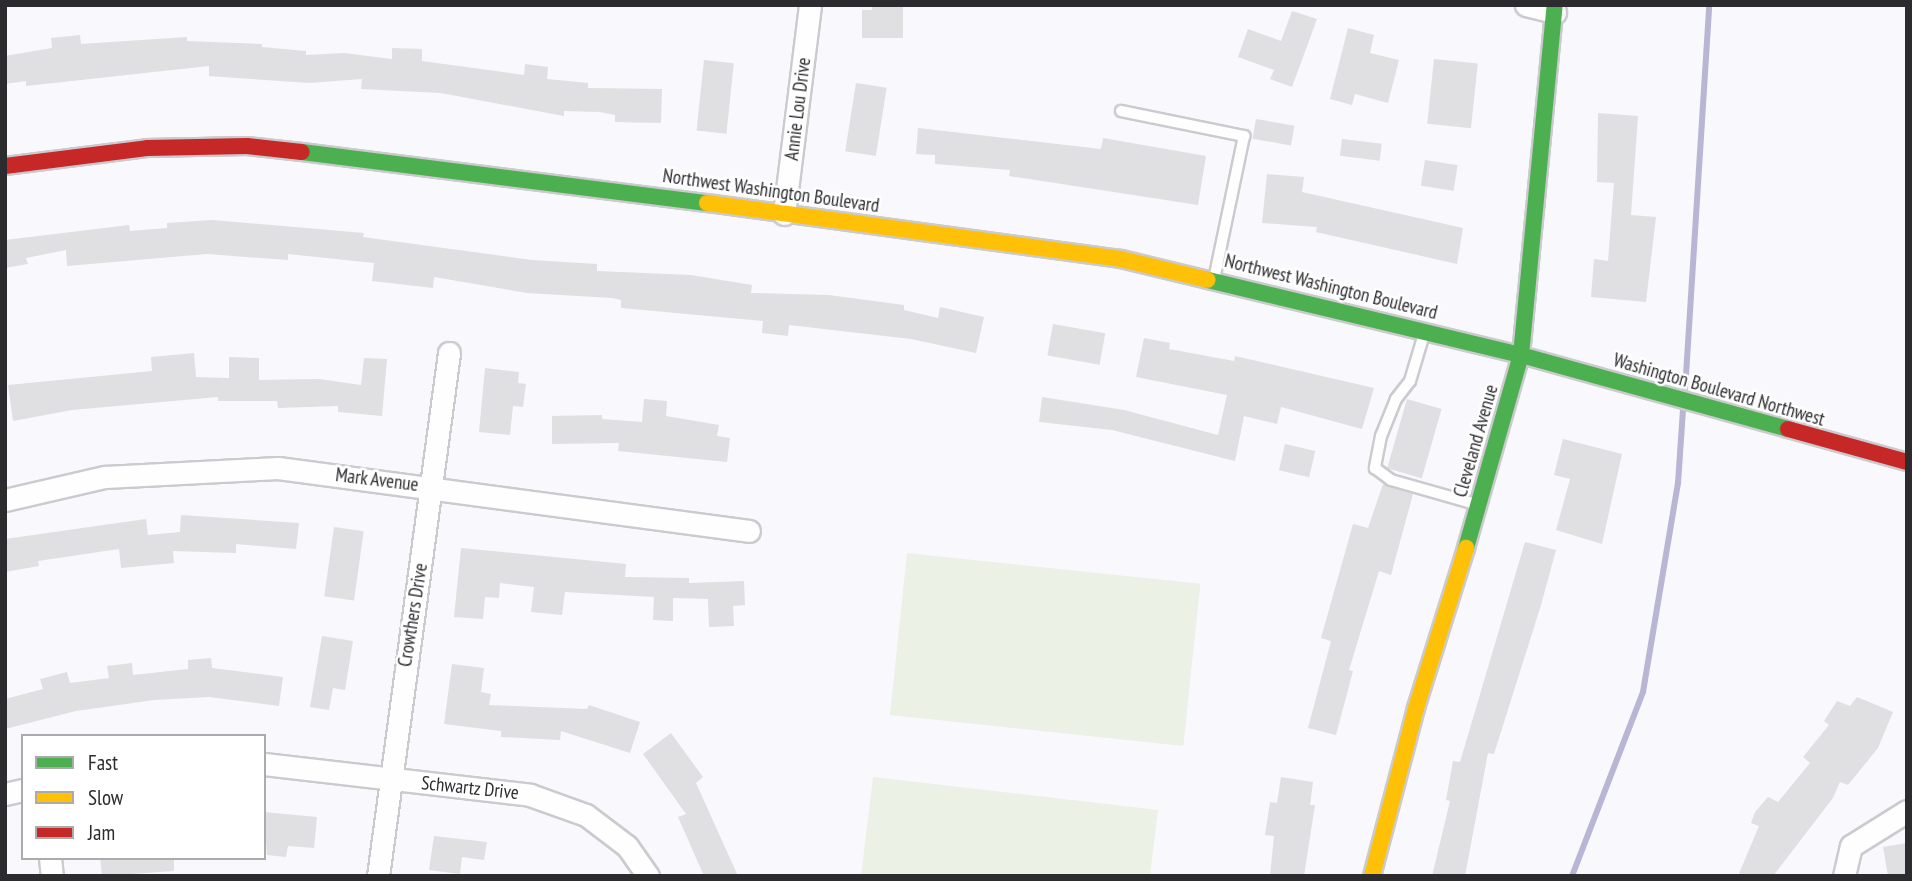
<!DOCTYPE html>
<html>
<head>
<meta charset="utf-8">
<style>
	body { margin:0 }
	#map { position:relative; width:1912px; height:881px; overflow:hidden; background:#f8f8fd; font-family:"PT Sans Narrow",sans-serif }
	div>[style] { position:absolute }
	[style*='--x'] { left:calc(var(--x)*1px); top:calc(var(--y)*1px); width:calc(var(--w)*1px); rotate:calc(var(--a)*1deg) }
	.green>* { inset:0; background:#ebf1e5; transform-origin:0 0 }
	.stream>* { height:6px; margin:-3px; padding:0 3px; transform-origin:3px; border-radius:3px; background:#b8b6d4 }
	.building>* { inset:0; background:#e0e0e3; transform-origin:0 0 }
	.roads { filter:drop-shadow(2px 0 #cbcbcf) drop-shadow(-2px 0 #cbcbcf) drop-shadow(0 2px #cbcbcf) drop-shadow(0 -2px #cbcbcf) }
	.lane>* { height:10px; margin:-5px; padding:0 5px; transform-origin:5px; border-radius:5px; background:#fefeff }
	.street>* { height:21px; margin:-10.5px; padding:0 10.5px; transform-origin:10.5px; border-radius:10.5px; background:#fefeff }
	.fast>* { height:16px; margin:-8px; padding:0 8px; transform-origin:8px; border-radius:8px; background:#4caf50 }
	.slow>* { height:16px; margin:-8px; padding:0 8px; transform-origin:8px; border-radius:8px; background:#ffc107 }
	.jam>* { height:16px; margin:-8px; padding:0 8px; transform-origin:8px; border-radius:8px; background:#c62828 }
	span { translate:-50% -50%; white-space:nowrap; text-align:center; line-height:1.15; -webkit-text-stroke:5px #fff; paint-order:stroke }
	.street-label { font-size:19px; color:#2c2c2f }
	.frame { position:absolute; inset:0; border:7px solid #2c2c2f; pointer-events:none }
	.legend { position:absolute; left:21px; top:734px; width:245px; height:126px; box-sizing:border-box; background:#fff; border:2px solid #ababac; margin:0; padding:9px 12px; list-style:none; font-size:21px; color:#2c2c2f }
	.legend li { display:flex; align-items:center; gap:14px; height:35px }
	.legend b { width:35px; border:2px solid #ababac }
</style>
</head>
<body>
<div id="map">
	<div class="green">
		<div style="left:907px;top:553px;width:295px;height:163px;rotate:6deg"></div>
		<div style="clip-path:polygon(873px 777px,1158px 810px,1150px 876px,861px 876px)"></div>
	</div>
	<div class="stream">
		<div style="--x:1685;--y:391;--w:387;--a:-86.4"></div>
		<div style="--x:1572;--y:876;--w:197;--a:-68.9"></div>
		<div style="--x:1643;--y:692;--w:212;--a:-80.5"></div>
		<div style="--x:1678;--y:483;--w:74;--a:-86.1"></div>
	</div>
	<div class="building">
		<div style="clip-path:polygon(872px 5px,903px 5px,903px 38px,862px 38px,862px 10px,872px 10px)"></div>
		<div style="clip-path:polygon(1292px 11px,1317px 19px,1292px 87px,1270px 79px,1274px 70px,1238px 57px,1248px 29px,1281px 41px)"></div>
		<div style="clip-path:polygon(1348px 28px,1374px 35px,1370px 53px,1399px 60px,1388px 103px,1355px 94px,1352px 105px,1330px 99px)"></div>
		<div style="clip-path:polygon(80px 35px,81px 44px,187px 37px,187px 41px,262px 44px,262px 47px,306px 51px,306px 55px,344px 53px,392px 59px,392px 48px,422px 49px,422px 61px,524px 75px,525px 64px,548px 67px,547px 79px,588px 83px,588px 88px,662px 89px,661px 123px,615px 122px,615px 115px,600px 112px,564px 111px,564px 116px,441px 93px,361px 89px,362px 79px,309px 83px,209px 76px,209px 66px,26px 86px,26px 81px,5px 84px,5px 56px,52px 48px,51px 38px)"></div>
		<div style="left:1434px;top:59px;width:44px;height:65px;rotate:6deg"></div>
		<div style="left:704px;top:60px;width:30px;height:71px;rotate:6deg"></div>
		<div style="left:856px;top:83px;width:31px;height:69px;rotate:9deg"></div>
		<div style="clip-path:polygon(1598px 113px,1638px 116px,1631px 215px,1656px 217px,1646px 302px,1591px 297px,1594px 259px,1608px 261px,1614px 183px,1597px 182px)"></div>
		<div style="left:1256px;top:119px;width:39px;height:20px;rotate:10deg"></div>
		<div style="clip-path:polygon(918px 128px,1101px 149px,1103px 138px,1206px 156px,1198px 205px,1009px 176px,1010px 170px,935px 164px,935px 155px,916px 154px)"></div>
		<div style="left:1342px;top:139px;width:40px;height:17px;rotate:7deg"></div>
		<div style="left:1425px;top:160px;width:33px;height:26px;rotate:9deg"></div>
		<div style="clip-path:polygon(1267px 174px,1304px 177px,1302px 192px,1463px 228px,1457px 264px,1316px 232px,1317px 227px,1262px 223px)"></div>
		<div style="clip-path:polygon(212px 220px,364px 233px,363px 237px,532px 260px,597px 264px,597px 271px,691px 275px,752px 285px,751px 293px,829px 295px,904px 305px,904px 310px,938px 318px,940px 307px,984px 317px,976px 353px,911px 339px,789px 325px,788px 336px,762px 333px,763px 321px,621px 308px,621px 300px,612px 298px,527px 293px,434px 277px,433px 288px,372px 281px,374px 263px,288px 254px,288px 260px,207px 254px,67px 266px,66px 250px,26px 258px,28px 264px,5px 268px,5px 240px,129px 225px,130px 231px,167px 228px,167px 223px)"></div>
		<div style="left:1053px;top:324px;width:53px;height:32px;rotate:10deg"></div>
		<div style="clip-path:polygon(1144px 338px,1170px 343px,1169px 349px,1234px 361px,1235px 356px,1374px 388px,1362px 429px,1281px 407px,1277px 424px,1244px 416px,1235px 461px,1112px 430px,1039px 422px,1042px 397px,1124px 410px,1218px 435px,1227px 395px,1136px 377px)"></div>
		<div style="clip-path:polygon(194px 353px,196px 377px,229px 378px,229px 357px,259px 358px,259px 380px,319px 379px,361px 385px,364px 358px,387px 359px,382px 416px,338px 412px,338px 406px,278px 408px,277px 401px,218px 401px,218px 397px,72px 410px,13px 421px,8px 385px,152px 371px,151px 357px)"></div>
		<div style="clip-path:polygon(485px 368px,519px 372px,518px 383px,526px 384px,523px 407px,513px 406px,510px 435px,479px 432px)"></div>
		<div style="clip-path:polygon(644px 399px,667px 401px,666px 416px,719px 425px,717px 436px,730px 438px,727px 462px,618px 451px,619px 443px,552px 444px,552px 416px,602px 415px,602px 419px,642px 422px)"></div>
		<div style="left:1407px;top:399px;width:36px;height:72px;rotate:16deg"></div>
		<div style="clip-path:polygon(1563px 439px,1622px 454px,1602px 544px,1556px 530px,1570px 479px,1554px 475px)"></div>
		<div style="left:1285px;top:444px;width:31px;height:27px;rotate:13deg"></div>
		<div style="clip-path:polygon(1383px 484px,1413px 494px,1391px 575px,1379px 571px,1349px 670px,1353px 671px,1336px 735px,1308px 728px,1331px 641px,1321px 638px,1353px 524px,1368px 528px)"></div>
		<div style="clip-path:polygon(181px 515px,299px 523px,296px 549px,236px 544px,236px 553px,173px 551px,174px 563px,121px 568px,119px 549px,38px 561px,39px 566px,5px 572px,5px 539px,146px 519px,148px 535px,180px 532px)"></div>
		<div style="left:334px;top:527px;width:30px;height:70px;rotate:8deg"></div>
		<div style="clip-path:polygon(1525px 542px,1556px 550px,1541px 605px,1494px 754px,1488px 753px,1465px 876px,1432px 876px,1450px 801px,1446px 800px,1453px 761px,1460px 762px)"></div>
		<div style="clip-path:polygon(461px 548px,626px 564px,625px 577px,689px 578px,689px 583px,744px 581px,745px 605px,733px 606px,734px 626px,709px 627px,708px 599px,673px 598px,673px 621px,653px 620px,654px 597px,565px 592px,562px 615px,531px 612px,534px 587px,500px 583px,499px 598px,485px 597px,483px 619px,454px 617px)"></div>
		<div style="clip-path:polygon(322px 636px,353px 641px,345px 690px,333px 688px,329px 710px,310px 707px)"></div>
		<div style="clip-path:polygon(211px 658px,212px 668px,283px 677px,279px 706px,209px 697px,154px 700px,76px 711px,5px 729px,5px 699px,43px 689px,40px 679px,67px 672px,70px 683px,109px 678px,107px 666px,132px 663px,133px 675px,188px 669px,188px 660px)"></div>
		<div style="clip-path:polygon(452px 664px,484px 668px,481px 692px,491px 694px,489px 705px,587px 709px,589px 705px,640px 722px,630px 753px,561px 731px,560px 740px,501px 737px,501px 731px,444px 724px)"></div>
		<div style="clip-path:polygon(1857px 697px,1893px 712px,1878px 748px,1848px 785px,1840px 782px,1833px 798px,1773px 876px,1738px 876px,1759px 826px,1751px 823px,1755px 812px,1768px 797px,1778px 802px,1810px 763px,1803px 757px,1829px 725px,1824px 721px,1837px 701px,1850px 706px)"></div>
		<div style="clip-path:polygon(671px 733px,703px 777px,696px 783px,738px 876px,704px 876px,678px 817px,686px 814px,643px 754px)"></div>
		<div style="clip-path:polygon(1281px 777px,1313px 782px,1310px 805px,1315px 805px,1304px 876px,1270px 876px,1274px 836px,1265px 835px,1270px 802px,1277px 803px)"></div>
		<div style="clip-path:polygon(264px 812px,317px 817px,314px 848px,288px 846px,286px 857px,267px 855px)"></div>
		<div style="clip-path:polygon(434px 836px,487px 842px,484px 860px,462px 857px,460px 874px,429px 870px)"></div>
		<div style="clip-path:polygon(1907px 843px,1907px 876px,1888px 876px,1883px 847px)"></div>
		<div style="clip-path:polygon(100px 858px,174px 858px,174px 871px,102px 876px)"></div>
	</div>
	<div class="roads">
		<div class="lane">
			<div style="--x:1121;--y:111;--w:126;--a:11.5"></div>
			<div style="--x:1244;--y:136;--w:147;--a:101.8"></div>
			<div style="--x:1424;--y:334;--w:49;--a:106.6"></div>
			<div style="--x:1410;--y:381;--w:23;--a:128"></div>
			<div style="--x:1396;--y:399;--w:40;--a:112"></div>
			<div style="--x:1381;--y:436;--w:33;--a:101"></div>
			<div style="--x:1375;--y:468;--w:20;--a:37"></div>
			<div style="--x:1391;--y:480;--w:91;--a:15.9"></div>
		</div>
		<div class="street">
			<div style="--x:1526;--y:5;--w:30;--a:14"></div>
			<div style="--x:784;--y:214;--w:211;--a:-82.9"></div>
			<div style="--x:5;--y:500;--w:103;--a:-13"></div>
			<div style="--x:105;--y:477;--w:173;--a:-3"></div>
			<div style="--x:278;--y:468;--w:475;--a:7.6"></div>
			<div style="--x:264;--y:764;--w:268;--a:6.6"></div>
			<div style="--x:530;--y:795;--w:59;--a:19.7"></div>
			<div style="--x:586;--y:815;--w:51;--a:37.1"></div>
			<div style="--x:627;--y:846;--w:37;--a:55"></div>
			<div style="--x:5;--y:794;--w:18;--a:-13"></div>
			<div style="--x:50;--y:858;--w:18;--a:84"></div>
			<div style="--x:378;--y:876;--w:528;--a:-82.27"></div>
			<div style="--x:1844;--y:876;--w:31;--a:-77"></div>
			<div style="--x:1851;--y:846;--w:66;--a:-32"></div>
		</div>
		<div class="fast">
			<div style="--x:302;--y:152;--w:408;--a:7.2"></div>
			<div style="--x:1208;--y:280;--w:322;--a:13.5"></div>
			<div style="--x:1521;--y:355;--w:277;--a:15.5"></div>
			<div style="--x:1466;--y:548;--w:201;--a:-74.1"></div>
			<div style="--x:1521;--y:355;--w:352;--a:-84.5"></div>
		</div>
		<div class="slow">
			<div style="--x:707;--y:203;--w:418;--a:7.7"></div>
			<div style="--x:1121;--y:259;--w:89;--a:13.6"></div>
			<div style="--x:1372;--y:876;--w:174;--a:-75.3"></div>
			<div style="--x:1416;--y:708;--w:168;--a:-72.6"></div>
		</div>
		<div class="jam">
			<div style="--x:5;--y:166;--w:143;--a:-7.2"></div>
			<div style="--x:147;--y:148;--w:100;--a:-1.1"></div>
			<div style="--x:247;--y:146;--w:55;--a:6.2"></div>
			<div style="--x:1788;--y:429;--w:123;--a:15.5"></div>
		</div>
	</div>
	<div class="street-label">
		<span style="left:798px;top:109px;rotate:-83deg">Annie Lou Drive</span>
		<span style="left:771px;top:191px;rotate:8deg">Northwest Washington Boulevard</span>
		<span style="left:1331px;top:287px;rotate:14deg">Northwest Washington Boulevard</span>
		<span style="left:1719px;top:390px;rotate:16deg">Washington Boulevard Northwest</span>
		<span style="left:1476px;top:441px;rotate:-74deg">Cleveland Avenue</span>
		<span style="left:377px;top:480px;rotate:7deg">Mark Avenue</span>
		<span style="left:413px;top:615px;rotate:-81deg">Crowthers Drive</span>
		<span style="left:470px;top:788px;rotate:6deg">Schwartz Drive</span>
	</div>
	<div class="frame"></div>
	<ul class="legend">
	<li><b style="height:9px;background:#4caf50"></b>Fast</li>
	<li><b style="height:9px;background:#ffc107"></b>Slow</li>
	<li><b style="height:9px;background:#c62828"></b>Jam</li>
	</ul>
</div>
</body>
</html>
